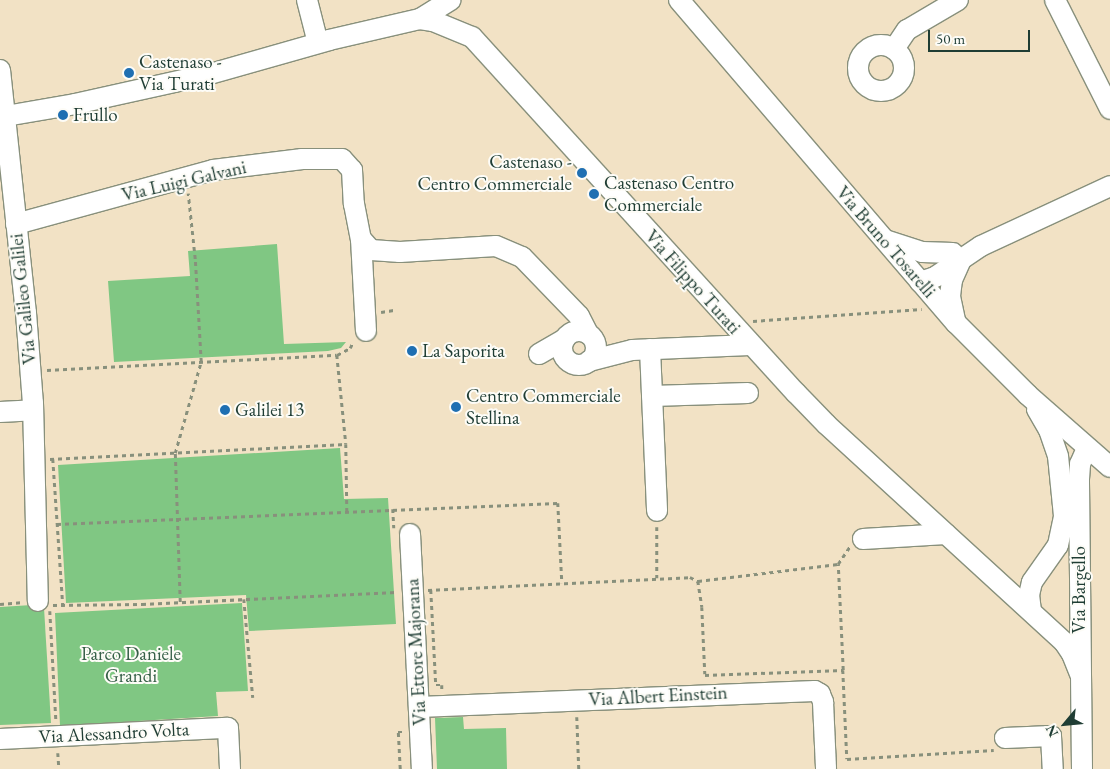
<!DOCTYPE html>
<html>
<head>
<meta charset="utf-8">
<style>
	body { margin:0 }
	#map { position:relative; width:1110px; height:769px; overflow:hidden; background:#f2e2c5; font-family:"EB Garamond",serif }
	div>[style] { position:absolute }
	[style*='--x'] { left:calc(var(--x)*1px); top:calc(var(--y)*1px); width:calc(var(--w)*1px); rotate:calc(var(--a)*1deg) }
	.green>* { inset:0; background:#80c783 }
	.path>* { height:2.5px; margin-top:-1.25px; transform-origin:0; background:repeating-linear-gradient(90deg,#88907c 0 4px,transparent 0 8px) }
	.roads { filter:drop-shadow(1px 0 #88907c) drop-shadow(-1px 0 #88907c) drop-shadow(0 1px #88907c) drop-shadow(0 -1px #88907c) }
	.minor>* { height:20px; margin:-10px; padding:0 10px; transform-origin:10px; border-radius:10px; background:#fff }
	.minor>.ring { margin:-10px; padding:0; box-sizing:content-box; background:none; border:20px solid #fff; border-radius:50% }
	.dots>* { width:14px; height:14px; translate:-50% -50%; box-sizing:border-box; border:2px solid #fdfcf7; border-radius:50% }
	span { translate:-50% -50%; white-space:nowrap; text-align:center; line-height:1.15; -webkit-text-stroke:4px #fdfcf7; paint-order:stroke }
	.poi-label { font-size:19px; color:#1f3d34 }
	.left { translate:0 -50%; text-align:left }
	.right { translate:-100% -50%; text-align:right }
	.street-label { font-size:19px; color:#1f3d34 }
	.park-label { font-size:19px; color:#376048 }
	.north { position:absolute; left:1040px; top:699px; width:50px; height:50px; -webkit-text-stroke:4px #fdfcf7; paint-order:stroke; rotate:242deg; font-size:14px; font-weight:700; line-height:20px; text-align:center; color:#1f3d34 }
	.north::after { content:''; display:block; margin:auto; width:18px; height:22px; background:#1f3d34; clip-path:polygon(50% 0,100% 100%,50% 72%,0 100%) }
	.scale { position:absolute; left:928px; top:30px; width:102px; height:22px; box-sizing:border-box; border:2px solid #1f3d34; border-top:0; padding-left:6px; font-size:15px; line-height:18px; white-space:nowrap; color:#1f3d34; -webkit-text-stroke:4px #fdfcf7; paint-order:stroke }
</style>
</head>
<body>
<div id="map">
	<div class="green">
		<div style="clip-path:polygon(277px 244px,284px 344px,346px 342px,341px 348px,328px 351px,114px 362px,108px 281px,190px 276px,188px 251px)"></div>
		<div style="clip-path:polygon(340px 448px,344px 499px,388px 498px,396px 624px,249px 631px,246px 595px,66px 603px,58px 465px)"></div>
		<div style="clip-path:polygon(242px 603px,248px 691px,216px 692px,218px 716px,60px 726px,55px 613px)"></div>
		<div style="clip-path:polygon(32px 605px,44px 608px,51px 723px,0 725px,0 607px)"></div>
		<div style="clip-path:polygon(463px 717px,464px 729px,506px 728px,507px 769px,437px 769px,435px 718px)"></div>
	</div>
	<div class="path">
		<div style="--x:381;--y:312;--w:13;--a:-9"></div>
		<div style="--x:753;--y:321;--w:169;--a:-4.1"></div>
		<div style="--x:337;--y:355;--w:89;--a:84.2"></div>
		<div style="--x:346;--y:444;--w:67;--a:89.1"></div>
		<div style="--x:47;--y:370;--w:290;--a:-3"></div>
		<div style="--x:337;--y:355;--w:15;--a:-28"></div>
		<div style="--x:350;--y:348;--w:7;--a:-63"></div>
		<div style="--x:50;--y:459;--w:296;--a:-2.9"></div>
		<div style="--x:53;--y:459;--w:148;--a:86.1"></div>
		<div style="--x:393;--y:509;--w:19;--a:87"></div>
		<div style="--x:57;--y:524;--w:501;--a:-2.4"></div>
		<div style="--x:558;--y:503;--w:80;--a:87.1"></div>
		<div style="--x:657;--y:527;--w:51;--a:90"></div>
		<div style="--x:698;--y:581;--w:26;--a:81"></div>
		<div style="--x:702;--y:607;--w:67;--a:87.4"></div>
		<div style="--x:428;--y:590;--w:262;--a:-2.8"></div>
		<div style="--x:690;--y:577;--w:9;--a:27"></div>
		<div style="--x:698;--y:581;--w:141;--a:-6.9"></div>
		<div style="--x:431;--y:590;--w:95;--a:87"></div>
		<div style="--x:436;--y:685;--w:6;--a:0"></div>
		<div style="--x:442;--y:685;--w:5;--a:90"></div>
		<div style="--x:244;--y:599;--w:99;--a:84.8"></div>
		<div style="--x:180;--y:602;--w:149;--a:-91.9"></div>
		<div style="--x:175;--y:453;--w:95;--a:-74.1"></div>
		<div style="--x:201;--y:362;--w:103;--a:-93.3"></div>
		<div style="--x:195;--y:259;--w:66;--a:-96.1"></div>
		<div style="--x:0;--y:604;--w:21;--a:-5"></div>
		<div style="--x:53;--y:605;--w:89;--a:-0.6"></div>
		<div style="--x:142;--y:604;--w:255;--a:-2.7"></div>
		<div style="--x:50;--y:611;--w:109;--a:86.8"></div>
		<div style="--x:843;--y:670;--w:89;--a:87.4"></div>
		<div style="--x:847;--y:759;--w:147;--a:-3.5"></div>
		<div style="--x:705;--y:675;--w:138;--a:-2.1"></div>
		<div style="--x:843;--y:670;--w:106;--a:-92.7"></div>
		<div style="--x:838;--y:564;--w:22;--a:-56"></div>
		<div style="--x:577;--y:717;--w:52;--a:87.8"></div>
		<div style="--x:58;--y:753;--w:16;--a:86"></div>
		<div style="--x:400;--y:769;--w:37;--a:-93"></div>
		<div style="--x:398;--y:732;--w:6;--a:0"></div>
	</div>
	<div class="roads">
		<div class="minor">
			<div style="--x:307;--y:0;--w:44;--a:75.7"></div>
			<div style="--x:679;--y:0;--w:426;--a:49.4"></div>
			<div style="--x:956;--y:323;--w:102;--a:45"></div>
			<div style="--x:1028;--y:395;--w:109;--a:41.3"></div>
			<div style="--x:1055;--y:0;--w:122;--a:63.2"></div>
			<div style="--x:420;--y:19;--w:36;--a:-32"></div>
			<div class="ring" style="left:858px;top:45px;width:26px;height:26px"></div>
			<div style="--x:894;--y:49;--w:23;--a:-56"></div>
			<div style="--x:907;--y:30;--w:59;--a:-30.5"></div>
			<div style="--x:0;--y:70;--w:244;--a:83.9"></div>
			<div style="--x:26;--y:313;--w:90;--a:85.6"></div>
			<div style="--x:33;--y:403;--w:198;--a:88.6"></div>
			<div style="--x:0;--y:117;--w:76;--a:-9.8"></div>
			<div style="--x:75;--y:104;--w:138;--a:-12.5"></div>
			<div style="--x:210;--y:74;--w:124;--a:-15.9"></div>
			<div style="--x:329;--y:40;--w:93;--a:-13"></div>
			<div style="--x:420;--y:19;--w:13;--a:9"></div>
			<div style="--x:433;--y:21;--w:42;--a:22.3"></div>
			<div style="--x:472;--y:37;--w:481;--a:47.7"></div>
			<div style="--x:796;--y:393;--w:43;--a:45.9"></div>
			<div style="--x:826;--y:424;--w:323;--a:42.5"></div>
			<div style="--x:1064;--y:642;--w:14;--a:56"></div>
			<div style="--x:1072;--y:654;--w:22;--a:68"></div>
			<div style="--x:16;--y:224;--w:204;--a:-15.3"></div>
			<div style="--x:213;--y:170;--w:90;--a:-7"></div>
			<div style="--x:302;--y:159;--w:40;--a:0"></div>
			<div style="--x:342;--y:159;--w:15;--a:48"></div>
			<div style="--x:352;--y:170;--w:34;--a:87"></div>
			<div style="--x:354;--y:204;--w:36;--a:79"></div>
			<div style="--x:361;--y:239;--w:15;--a:48"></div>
			<div style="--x:371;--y:250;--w:29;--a:4"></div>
			<div style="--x:400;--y:252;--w:96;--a:-3.6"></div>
			<div style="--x:496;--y:246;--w:28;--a:23"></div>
			<div style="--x:522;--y:257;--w:82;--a:46"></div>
			<div style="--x:579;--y:316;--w:20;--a:63"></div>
			<div style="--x:361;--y:239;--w:92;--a:86.9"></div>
			<div style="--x:885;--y:240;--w:39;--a:18"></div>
			<div style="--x:922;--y:252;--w:31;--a:2"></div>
			<div style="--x:920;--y:282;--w:16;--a:-18"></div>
			<div style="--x:935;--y:277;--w:55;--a:-34"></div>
			<div style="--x:981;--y:246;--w:142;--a:-24.9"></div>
			<div style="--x:955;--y:320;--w:25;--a:-102"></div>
			<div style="--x:950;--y:296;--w:16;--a:-83"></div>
			<div style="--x:952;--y:280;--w:22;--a:-66"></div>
			<div class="ring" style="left:562px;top:331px;width:14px;height:14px"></div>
			<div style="--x:650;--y:349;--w:162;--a:87.5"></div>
			<div style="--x:539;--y:354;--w:30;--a:-30"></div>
			<div style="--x:589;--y:361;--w:44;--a:-14.3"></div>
			<div style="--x:632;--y:350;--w:118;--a:-2.4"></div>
			<div style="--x:652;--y:396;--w:96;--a:-1.8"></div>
			<div style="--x:0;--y:412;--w:33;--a:-3"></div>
			<div style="--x:410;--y:534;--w:235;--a:87.1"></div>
			<div style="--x:863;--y:539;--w:83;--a:-3.4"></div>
			<div style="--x:1031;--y:611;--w:16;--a:-97"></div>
			<div style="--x:1029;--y:595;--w:13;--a:-77"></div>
			<div style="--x:1032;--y:582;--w:45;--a:-54.9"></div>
			<div style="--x:1058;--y:545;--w:30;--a:-78"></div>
			<div style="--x:1064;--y:516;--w:60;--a:-95.7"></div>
			<div style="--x:1058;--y:456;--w:28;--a:-109"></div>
			<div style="--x:1049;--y:430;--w:24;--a:-120"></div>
			<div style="--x:419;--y:707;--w:396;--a:-2.3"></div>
			<div style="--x:815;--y:691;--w:6;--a:31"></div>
			<div style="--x:820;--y:694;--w:9;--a:69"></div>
			<div style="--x:823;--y:702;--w:67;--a:87.4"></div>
			<div style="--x:1005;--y:738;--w:46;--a:-2.5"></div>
			<div style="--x:1051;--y:736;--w:33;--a:87"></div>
			<div style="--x:0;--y:739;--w:228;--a:-2.8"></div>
			<div style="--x:228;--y:728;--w:41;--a:87.2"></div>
			<div style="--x:1082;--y:769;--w:290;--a:-90.6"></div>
			<div style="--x:1079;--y:479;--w:15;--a:-86"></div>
			<div style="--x:1080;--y:464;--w:17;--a:-66"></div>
		</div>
	</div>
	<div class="dots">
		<div style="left:129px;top:73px;background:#1f6fb2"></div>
		<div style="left:63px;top:115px;background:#1f6fb2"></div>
		<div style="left:582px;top:173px;background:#1f6fb2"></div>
		<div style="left:594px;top:194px;background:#1f6fb2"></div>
		<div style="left:412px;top:351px;background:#1f6fb2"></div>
		<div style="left:456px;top:407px;background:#1f6fb2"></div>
		<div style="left:225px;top:410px;background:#1f6fb2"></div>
	</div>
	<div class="poi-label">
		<span class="left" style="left:139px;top:73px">Castenaso -<br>Via Turati</span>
		<span class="left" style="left:73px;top:115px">Frullo</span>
		<span class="right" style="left:572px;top:173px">Castenaso -<br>Centro Commerciale</span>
		<span class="left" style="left:604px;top:194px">Castenaso Centro<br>Commerciale</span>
		<span class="left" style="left:422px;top:351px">La Saporita</span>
		<span class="left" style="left:466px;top:407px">Centro Commerciale<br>Stellina</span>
		<span class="left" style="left:235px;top:410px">Galilei 13</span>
	</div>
	<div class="street-label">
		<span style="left:184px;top:181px;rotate:-13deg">Via Luigi Galvani</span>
		<span style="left:886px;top:242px;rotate:49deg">Via Bruno Tosarelli</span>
		<span style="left:693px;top:282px;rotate:48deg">Via Filippo Turati</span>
		<span style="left:23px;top:299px;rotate:-96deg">Via Galileo Galilei</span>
		<span style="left:1079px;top:590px;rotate:-90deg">Via Bargello</span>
		<span style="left:416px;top:652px;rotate:-93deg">Via Ettore Majorana</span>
		<span style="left:658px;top:696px;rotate:-3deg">Via Albert Einstein</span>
		<span style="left:114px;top:733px;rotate:-3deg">Via Alessandro Volta</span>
	</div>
	<div class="park-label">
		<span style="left:131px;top:665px">Parco Daniele<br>Grandi</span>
	</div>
	<div class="north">N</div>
	<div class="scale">50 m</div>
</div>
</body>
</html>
